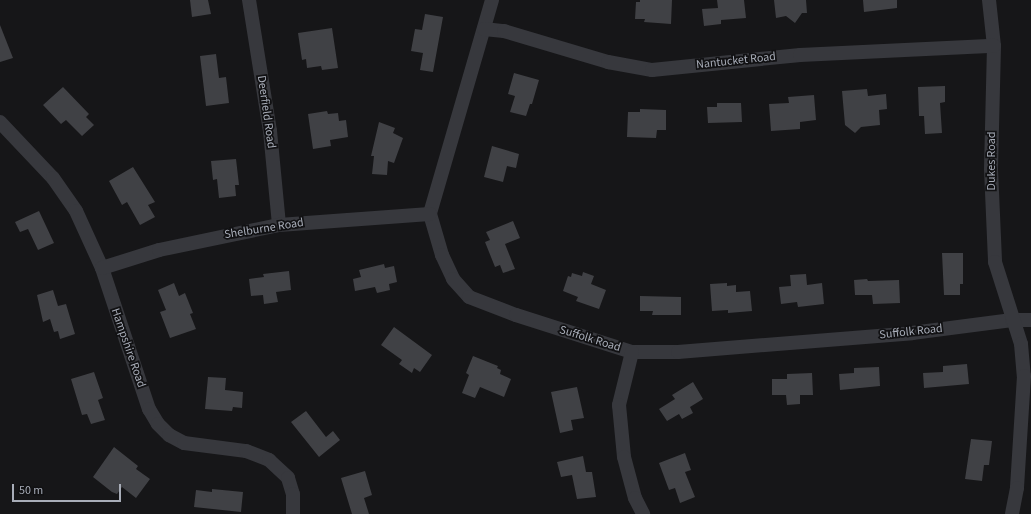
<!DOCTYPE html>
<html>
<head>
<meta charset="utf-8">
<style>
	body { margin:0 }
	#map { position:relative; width:1031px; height:514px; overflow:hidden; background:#161618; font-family:"Source Sans 3",sans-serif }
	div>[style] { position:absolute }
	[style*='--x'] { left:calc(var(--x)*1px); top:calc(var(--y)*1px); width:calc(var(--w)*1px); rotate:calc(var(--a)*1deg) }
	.building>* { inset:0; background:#404145 }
	.minor>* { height:14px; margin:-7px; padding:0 7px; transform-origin:7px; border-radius:7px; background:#37383d }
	span { translate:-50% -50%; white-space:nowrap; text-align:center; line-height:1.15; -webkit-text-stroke:3.5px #111113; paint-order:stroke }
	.street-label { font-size:12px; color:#a8adb8 }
	.scale { position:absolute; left:12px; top:484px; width:109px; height:18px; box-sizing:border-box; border:2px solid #a8adb8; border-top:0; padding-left:5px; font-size:12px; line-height:14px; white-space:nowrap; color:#a8adb8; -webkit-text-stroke:3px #111113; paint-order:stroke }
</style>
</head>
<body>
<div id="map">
	<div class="building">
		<div style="clip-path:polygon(190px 0,208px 0,211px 14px,192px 17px)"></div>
		<div style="clip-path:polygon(640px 0,672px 0,671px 24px,644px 22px,645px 19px,635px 19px,636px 2px,640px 2px)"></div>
		<div style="clip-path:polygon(717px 0,744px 0,746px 18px,721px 20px,721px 24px,704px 26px,702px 9px,718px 8px)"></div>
		<div style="clip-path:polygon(774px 0,806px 0,807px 13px,802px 13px,795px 23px,786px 16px,776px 18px)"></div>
		<div style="clip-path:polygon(863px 0,897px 0,897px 8px,864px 12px)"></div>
		<div style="clip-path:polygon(425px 14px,443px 17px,433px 72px,420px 70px,423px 53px,411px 51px,415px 29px,422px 30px)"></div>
		<div style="clip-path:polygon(0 25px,13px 58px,0 62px)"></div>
		<div style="clip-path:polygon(332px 28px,338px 68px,322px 70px,321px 66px,307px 68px,306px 59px,302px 60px,298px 33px)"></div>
		<div style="clip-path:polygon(216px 54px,219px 78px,226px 77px,229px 103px,206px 106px,200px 56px)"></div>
		<div style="clip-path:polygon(514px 73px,539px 80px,532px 104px,530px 104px,526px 116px,510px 112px,515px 96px,508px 94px)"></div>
		<div style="clip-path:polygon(945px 86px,945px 102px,940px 103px,942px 133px,925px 134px,924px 116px,919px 116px,918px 87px)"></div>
		<div style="clip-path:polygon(63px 87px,89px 114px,86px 117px,94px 125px,82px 136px,66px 120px,61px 124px,43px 105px)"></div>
		<div style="clip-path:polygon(867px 89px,868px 96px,886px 94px,887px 109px,879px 110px,880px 125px,861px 127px,855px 133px,845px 125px,842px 91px)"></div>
		<div style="clip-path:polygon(814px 95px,816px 120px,800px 122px,800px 129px,771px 131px,769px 104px,789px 103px,788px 97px)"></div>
		<div style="clip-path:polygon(717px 103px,741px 103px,742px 122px,708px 123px,707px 107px,717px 107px)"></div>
		<div style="clip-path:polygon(640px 109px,666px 110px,666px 130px,657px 130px,656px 138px,627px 137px,628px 112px,640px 112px)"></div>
		<div style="clip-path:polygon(327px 111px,328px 114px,338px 113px,339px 121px,346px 120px,348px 137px,330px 140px,331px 146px,313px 149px,308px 114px)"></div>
		<div style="clip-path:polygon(379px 122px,395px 128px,393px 133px,403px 138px,394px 163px,388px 161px,387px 175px,372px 174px,374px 156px,371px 156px)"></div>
		<div style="clip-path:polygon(492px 146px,519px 154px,516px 168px,507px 166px,503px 182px,484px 177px)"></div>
		<div style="clip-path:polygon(236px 159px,239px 185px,235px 185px,236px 196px,219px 198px,217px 179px,213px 180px,211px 161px)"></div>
		<div style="clip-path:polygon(133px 167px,155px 202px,148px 205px,155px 217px,140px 225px,127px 202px,122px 205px,109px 181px)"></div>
		<div style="clip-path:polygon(39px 211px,54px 243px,38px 250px,28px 229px,20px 232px,15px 222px)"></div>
		<div style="clip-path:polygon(513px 221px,520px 238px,505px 244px,515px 269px,503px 273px,500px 265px,495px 267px,485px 242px,490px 240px,486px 232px)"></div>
		<div style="clip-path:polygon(942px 253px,963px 253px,963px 284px,960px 284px,960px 295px,944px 295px)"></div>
		<div style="clip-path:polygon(384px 264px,385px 268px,394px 266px,397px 282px,389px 284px,390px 290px,377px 293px,375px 287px,355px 291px,353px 279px,361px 277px,359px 270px)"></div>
		<div style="clip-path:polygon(289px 271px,291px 290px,276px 292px,278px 302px,264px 304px,263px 295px,251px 296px,249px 279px,264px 277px,263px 274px)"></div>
		<div style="clip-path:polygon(583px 272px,594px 276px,591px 284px,606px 290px,599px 309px,576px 301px,578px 297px,563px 291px,568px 276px,571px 277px,572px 273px,582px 276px)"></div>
		<div style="clip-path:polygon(806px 274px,807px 285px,822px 283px,824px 304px,798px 307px,797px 302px,781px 304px,779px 287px,791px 286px,790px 275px)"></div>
		<div style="clip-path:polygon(867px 279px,868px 281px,899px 280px,900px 303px,873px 304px,872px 295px,855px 295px,854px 280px)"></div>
		<div style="clip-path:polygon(174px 283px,179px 296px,185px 293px,193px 313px,190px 314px,196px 329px,170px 338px,160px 312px,166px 310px,158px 290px)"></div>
		<div style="clip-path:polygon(727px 283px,727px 286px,736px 285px,736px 292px,750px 291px,752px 311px,728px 313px,728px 310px,712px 311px,710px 284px)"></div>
		<div style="clip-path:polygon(53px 290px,58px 306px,66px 304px,75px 334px,60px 339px,58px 331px,54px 332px,50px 319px,43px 322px,37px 295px)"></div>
		<div style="clip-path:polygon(640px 296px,681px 297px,681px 315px,652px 315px,653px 311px,640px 311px)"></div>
		<div style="clip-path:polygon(394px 327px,432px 355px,420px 372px,414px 368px,412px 373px,399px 364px,402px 360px,381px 345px)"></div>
		<div style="clip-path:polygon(473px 356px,498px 366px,497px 368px,501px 370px,500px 374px,511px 379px,504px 397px,480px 387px,475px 398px,462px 393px,469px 375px,466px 373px)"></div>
		<div style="clip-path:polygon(967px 364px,969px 384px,924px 388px,923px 373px,943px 372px,943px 366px)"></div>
		<div style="clip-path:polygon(879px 367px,880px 386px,840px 390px,839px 374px,854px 373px,854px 368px)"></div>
		<div style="clip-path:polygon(94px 372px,103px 398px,98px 400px,105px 420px,91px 424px,87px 414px,82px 415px,71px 379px)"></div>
		<div style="clip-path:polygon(812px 373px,813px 395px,800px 395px,800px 404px,787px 405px,786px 395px,772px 395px,772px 379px,787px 379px,787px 374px)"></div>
		<div style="clip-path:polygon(208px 377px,226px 378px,225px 390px,243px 392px,242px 408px,233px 407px,232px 411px,205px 409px)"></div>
		<div style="clip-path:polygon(693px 382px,703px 399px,690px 407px,693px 413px,682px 419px,679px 414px,667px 421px,659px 409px,675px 399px,672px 395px)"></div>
		<div style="clip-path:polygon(577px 387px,584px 418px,571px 420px,573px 430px,560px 433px,551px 392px)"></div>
		<div style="clip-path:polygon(306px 411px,326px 437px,333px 431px,340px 440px,319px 457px,291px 422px)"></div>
		<div style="clip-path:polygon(971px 439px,992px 441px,989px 465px,984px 465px,982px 481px,965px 479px)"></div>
		<div style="clip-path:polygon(114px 447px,138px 466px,136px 469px,150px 479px,136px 498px,122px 487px,117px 494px,112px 492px,93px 477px)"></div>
		<div style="clip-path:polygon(685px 453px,691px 470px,685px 472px,695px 497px,680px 503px,675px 488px,669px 490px,659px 463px)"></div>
		<div style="clip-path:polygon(583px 456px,586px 472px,592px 472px,596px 497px,577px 499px,572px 475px,561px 477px,557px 462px)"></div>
		<div style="clip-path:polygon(365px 471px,372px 495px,364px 498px,369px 514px,352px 514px,341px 478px)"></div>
		<div style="clip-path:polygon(212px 489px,243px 492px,241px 512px,194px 507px,196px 490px,212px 492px)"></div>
	</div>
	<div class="minor">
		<div style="--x:249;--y:0;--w:133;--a:80.9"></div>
		<div style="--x:270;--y:131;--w:94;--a:84.5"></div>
		<div style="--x:492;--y:0;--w:223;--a:106.2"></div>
		<div style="--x:430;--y:214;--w:43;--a:73.7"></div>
		<div style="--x:442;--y:255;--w:26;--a:65"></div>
		<div style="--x:453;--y:279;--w:24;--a:48"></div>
		<div style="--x:469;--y:297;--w:50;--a:21"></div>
		<div style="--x:516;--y:315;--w:122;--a:17.7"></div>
		<div style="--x:632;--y:352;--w:46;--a:0"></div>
		<div style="--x:678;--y:352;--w:235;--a:-4.6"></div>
		<div style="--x:912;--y:333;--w:101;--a:-7.4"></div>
		<div style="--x:1012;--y:320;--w:19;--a:0"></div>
		<div style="--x:989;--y:0;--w:46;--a:83.8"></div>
		<div style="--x:994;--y:46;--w:123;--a:91.4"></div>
		<div style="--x:991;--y:169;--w:93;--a:87.5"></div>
		<div style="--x:995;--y:262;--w:86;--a:72.4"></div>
		<div style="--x:1021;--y:344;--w:32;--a:85"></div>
		<div style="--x:1024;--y:376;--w:112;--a:93.6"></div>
		<div style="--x:1017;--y:488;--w:26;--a:101"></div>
		<div style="--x:484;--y:29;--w:20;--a:6"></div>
		<div style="--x:504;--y:31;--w:109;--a:16.6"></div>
		<div style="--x:608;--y:62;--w:45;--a:10.3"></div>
		<div style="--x:652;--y:70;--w:149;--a:-5.8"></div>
		<div style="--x:800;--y:55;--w:194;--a:-2.7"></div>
		<div style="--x:0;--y:122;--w:77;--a:46.6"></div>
		<div style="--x:53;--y:178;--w:40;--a:55.1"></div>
		<div style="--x:76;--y:211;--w:63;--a:65.5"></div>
		<div style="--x:102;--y:268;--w:149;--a:71.6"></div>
		<div style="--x:149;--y:409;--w:17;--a:59"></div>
		<div style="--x:158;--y:424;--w:16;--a:45"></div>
		<div style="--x:169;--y:435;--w:17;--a:28"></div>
		<div style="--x:184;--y:443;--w:63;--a:7.4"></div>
		<div style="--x:246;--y:451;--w:25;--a:21"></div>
		<div style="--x:269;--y:460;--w:26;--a:43"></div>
		<div style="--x:288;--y:478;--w:17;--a:73"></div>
		<div style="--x:293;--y:494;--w:20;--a:90"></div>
		<div style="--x:102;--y:268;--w:60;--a:-17.5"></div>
		<div style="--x:159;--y:250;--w:123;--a:-11.8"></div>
		<div style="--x:279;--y:225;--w:151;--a:-4.2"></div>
		<div style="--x:632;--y:352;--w:55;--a:103.8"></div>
		<div style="--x:619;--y:405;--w:52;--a:84.5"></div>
		<div style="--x:624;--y:457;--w:42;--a:75"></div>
		<div style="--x:635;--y:498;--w:18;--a:63"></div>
	</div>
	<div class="street-label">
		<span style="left:736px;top:61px;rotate:-6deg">Nantucket Road</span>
		<span style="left:266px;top:112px;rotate:82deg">Deerfield Road</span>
		<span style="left:992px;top:161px;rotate:-90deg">Dukes Road</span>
		<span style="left:264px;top:229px;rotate:-9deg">Shelburne Road</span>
		<span style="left:911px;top:332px;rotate:-6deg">Suffolk Road</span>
		<span style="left:590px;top:339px;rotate:17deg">Suffolk Road</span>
		<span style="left:128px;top:348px;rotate:71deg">Hampshire Road</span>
	</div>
	<div class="scale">50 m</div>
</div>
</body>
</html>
